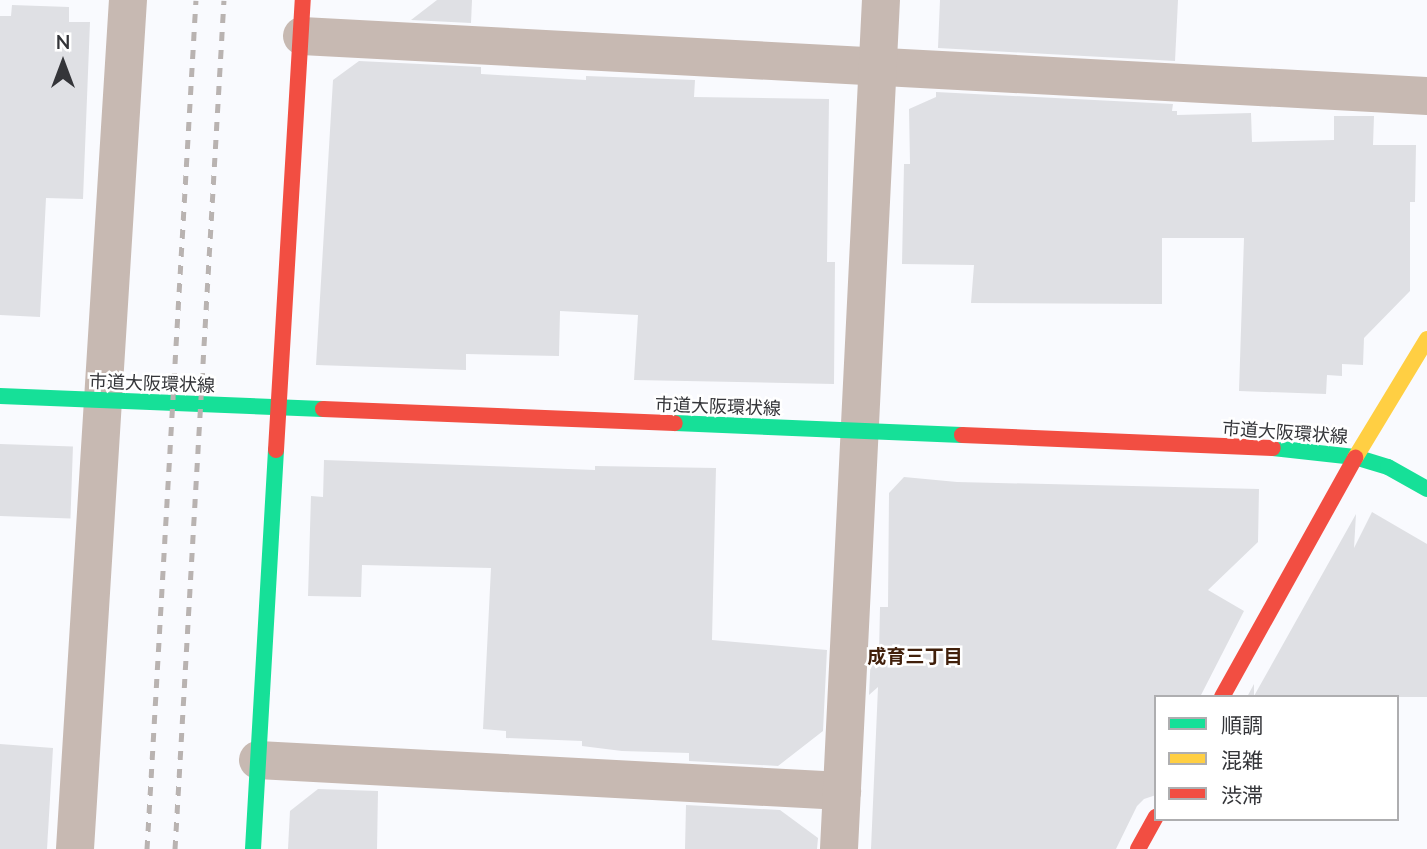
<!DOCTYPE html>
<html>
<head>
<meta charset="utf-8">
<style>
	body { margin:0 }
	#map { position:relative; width:1427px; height:849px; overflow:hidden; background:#f9fafe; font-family:Lato,"Noto Sans JP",sans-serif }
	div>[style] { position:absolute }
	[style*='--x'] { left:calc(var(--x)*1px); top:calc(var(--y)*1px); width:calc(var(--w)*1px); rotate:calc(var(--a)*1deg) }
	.building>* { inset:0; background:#dfe0e4; transform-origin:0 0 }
	.street>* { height:38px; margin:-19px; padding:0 19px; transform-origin:19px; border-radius:19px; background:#c7b9b2 }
	.fast>* { height:16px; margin:-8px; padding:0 8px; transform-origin:8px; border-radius:8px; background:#16e098 }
	.slow>* { height:16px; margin:-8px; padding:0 8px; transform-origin:8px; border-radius:8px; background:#ffcf43 }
	.jam>* { height:16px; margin:-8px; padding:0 8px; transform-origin:8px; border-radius:8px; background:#f24e42 }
	.rail>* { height:5px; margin-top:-2.5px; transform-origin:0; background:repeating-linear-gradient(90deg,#b9b3b1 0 9px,transparent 0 18px) }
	span { translate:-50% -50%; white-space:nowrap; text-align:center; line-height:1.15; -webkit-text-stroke:5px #fff; paint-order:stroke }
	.street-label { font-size:18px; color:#343539 }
	.neighbourhood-label { font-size:19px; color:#41200b; font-weight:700 }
	.legend { position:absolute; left:1154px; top:695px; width:245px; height:126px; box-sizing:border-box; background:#fff; border:2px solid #aeaeb0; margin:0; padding:9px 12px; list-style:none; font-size:21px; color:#343539 }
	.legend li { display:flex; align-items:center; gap:14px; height:35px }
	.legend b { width:35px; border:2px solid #aeaeb0 }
	.north { position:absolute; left:28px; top:28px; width:70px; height:70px; -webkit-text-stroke:5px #fff; paint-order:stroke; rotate:0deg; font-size:19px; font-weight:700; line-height:28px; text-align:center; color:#343539 }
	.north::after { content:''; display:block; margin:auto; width:24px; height:32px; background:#343539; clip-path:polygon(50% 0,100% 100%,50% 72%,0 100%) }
</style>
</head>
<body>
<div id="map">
	<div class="building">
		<div style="clip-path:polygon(437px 0,472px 0,471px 23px,411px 20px)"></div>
		<div style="clip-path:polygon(940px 0,1178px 0,1175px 61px,938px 48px)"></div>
		<div style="clip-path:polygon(12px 5px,69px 7px,69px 22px,90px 22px,83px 199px,46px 198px,40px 317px,0 315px,0 16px,11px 16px)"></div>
		<div style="clip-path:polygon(359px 61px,481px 67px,481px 74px,586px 80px,586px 76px,695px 80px,694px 97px,829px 99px,827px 262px,835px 262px,834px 384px,634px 380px,638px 315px,560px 311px,559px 356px,466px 354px,466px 370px,316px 365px,333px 80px)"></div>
		<div style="clip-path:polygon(936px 92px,1173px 104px,1172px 111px,1177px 111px,1177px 115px,1251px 113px,1252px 142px,1334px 140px,1334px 116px,1374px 116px,1373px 145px,1416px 145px,1415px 202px,1410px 202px,1410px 291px,1364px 338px,1363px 365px,1342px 364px,1342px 376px,1327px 375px,1326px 394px,1239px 391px,1244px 238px,1162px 238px,1162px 304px,971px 303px,974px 265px,902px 264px,904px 164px,910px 164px,909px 109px,936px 97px)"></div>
		<div style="left:0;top:444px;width:73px;height:72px;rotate:2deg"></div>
		<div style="clip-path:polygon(324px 460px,595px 470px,595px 466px,716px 468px,712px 640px,827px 650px,823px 731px,778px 766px,689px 761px,689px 753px,622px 751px,582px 746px,582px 741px,506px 738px,506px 731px,483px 729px,491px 568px,362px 565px,361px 597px,308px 596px,311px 496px,323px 497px)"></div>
		<div style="clip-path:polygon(904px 477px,957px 482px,1259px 489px,1258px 542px,1208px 590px,1244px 611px,1200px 697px,1156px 697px,1156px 795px,1144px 799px,1137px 806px,1116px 849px,871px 849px,878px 687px,869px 695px,871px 653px,879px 654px,880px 607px,888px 607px,889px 493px)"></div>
		<div style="clip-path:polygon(1372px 512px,1427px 544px,1427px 697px,1247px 697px,1254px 684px,1254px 696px,1356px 514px,1354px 548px)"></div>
		<div style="clip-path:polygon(0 744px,53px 748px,47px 849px,0 849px)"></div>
		<div style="clip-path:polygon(318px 789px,378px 791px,377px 849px,288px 849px,290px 811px)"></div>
		<div style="clip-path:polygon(686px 805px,780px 810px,818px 838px,817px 849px,685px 849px)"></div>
	</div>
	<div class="street">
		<div style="--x:302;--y:36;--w:1127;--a:3.05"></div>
		<div style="--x:258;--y:760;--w:585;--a:3.04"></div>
		<div style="--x:75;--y:849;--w:851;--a:-86.43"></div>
		<div style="--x:839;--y:849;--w:850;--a:-87.17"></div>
	</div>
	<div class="fast">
		<div style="--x:0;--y:396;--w:323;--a:2.3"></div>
		<div style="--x:675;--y:423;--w:287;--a:2.4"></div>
		<div style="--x:1273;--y:448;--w:82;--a:6.3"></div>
		<div style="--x:1355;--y:457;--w:34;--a:17"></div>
		<div style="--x:1388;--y:467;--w:45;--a:29.4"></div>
		<div style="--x:253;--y:849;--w:400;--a:-86.7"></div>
	</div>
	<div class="slow">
		<div style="--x:1355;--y:458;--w:139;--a:-58.8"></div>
	</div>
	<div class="jam">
		<div style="--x:323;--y:409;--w:352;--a:2.3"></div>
		<div style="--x:962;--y:435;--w:311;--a:2.4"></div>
		<div style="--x:276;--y:450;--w:451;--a:-86.6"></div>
		<div style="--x:1222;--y:697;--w:274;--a:-60.9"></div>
		<div style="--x:1138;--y:849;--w:37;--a:-61"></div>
	</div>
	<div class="rail">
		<div style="--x:147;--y:849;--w:850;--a:-86.7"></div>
		<div style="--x:175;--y:849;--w:850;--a:-86.7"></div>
	</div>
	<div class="street-label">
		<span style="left:152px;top:383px;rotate:2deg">市道大阪環状線</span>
		<span style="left:718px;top:406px;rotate:2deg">市道大阪環状線</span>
		<span style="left:1285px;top:432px;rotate:4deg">市道大阪環状線</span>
	</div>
	<div class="neighbourhood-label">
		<span style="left:915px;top:656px">成育三丁目</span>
	</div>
	<ul class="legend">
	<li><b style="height:9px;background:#16e098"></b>順調</li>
	<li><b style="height:9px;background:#ffcf43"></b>混雑</li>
	<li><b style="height:9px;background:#f24e42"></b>渋滞</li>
	</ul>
	<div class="north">N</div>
</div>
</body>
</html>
